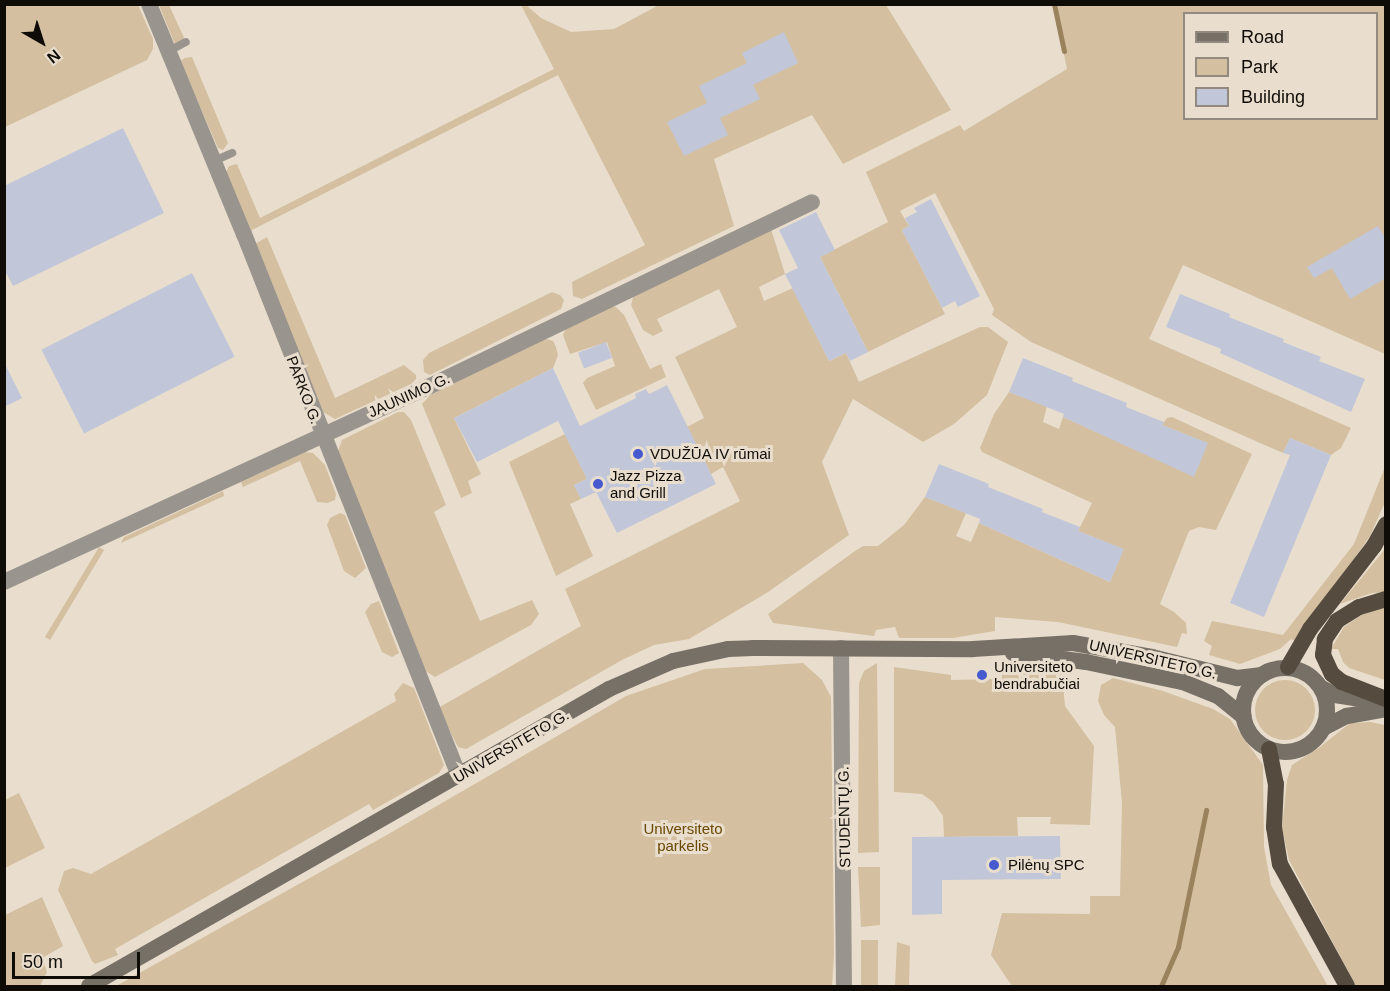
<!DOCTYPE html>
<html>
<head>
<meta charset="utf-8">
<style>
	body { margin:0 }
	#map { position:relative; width:1390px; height:991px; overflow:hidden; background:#e9decd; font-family:Helvetica,sans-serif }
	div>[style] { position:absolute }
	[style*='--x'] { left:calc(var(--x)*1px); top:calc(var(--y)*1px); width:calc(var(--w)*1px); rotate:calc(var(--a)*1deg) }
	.green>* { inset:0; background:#d4bfa0; transform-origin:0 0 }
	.round { border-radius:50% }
	.stream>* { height:5px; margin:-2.5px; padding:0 2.5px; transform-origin:2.5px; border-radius:2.5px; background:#9a825d }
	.building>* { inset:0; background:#c1c7d9; transform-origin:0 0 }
	.service>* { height:8px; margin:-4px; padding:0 4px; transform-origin:4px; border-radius:4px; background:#99948d }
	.minor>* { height:16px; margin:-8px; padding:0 8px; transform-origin:8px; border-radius:8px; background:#99948d }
	.secondary>* { height:16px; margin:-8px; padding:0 8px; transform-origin:8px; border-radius:8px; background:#777066 }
	.secondary>.ring { margin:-8px; padding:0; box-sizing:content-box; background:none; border:16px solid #777066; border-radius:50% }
	.trunk>* { height:16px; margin:-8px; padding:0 8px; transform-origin:8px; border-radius:8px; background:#554c3f }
	.dots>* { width:16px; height:16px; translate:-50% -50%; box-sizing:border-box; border:3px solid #e9decd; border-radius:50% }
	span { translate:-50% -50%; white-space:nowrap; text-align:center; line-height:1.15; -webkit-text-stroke:6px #e9decd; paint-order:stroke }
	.street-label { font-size:15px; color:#0f0c07 }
	.poi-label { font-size:15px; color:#0f0c07 }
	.left { translate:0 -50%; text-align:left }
	.park-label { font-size:15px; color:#694800 }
	.frame { position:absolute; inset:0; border:6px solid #0f0c07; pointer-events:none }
	.legend { position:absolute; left:1183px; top:12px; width:195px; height:108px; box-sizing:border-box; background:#e9decd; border:2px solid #928a7e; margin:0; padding:8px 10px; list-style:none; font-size:18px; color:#0f0c07 }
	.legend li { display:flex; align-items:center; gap:12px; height:30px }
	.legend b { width:30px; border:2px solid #928a7e }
	.north { position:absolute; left:12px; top:12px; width:60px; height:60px; -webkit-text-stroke:4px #e9decd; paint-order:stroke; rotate:141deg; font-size:16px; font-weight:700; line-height:24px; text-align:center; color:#0f0c07 }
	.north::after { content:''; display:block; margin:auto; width:21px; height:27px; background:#0f0c07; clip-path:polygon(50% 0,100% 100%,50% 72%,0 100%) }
	.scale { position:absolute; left:12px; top:952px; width:128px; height:27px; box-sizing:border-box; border:3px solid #0f0c07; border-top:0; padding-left:8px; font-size:18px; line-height:21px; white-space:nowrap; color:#0f0c07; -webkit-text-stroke:4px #e9decd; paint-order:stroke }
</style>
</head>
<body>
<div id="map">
	<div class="green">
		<div style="clip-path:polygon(4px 5px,138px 5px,153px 39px,153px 49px,147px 60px,5px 127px)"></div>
		<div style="clip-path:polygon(159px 5px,169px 5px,186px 42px,176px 47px)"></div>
		<div style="clip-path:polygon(521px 5px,526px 5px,541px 18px,571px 32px,614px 29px,659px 5px,886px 5px,951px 110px,843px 164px,812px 115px,714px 159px,734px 226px,582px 299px,573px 296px,572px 282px,645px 245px,558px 75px,250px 231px,226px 173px,229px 166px,237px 164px,260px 218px,554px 69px)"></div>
		<div style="clip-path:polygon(evenodd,1054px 5px,1385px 5px,1385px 354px,1183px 265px,1149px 339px,1351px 428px,1341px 448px,1331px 455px,1290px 438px,1283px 453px,1031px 342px,992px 315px,994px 309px,935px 193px,900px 211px,909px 226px,902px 230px,945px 314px,868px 352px,820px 257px,888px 222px,866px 172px,960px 125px,964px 131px,1067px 69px,1054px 5px,1184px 14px,1376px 14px,1376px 118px,1184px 118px,1184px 14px)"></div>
		<div style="clip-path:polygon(192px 57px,228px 143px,223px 150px,218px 148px,180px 61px,185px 58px)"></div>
		<div style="clip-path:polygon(771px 229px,785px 274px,759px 287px,764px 301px,793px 288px,829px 361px,846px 353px,859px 382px,980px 327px,988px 327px,1008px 342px,987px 395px,954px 424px,923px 442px,853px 399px,822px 462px,849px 535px,768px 592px,689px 639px,654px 645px,622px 660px,466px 749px,458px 747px,438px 708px,581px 626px,565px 589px,740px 501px,723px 467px,711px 474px,687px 427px,704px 418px,675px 357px,737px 327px,719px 289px,657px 319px,663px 331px,653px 336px,643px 330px,631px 305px,634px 294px)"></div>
		<div style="clip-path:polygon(267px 237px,335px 398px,404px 365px,416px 375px,416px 379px,411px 384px,335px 419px,323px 412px,255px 244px)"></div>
		<div style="clip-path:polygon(552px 292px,560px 295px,564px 300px,561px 309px,430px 375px,424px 372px,423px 360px,429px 353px)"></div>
		<div style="clip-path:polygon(610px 306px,616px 307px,624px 315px,650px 369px,661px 364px,666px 377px,596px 410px,583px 383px,587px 378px,615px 366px,607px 342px,570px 354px,563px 335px,566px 328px)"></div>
		<div style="clip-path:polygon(547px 339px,553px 341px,556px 347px,558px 355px,553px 368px,454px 418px,481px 474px,468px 481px,472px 493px,461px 498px,422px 404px,430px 395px,540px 340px)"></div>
		<div style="clip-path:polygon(1009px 392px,1047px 406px,1043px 422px,1059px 429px,1063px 417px,1194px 476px,1207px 443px,1162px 425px,1167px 418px,1172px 417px,1252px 454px,1216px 530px,1199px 527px,1189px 531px,1160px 604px,1174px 612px,1186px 623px,1187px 634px,1182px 633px,1177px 647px,1058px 622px,995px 617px,995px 631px,953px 638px,899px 638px,895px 627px,876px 630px,874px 636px,773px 623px,768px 614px,855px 551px,863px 546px,878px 546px,904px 525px,925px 497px,966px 513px,956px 536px,971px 542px,979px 523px,1110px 582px,1123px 549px,1078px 531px,1092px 503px,982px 452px,980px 448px,994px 414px)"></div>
		<div style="clip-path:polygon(398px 412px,404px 412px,411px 420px,446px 505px,434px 512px,480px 621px,532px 600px,539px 614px,531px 625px,435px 677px,424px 670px,338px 451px,342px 440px)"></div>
		<div style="clip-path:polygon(565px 434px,587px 479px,574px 485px,581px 499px,570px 504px,593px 556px,556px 576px,509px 462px)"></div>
		<div style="clip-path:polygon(304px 452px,313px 453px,325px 465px,336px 494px,335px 500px,327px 503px,317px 502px,300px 461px,243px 487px,241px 482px)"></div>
		<div style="clip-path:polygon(1385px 467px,1385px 502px,1370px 536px,1296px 641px,1291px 639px,1280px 649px,1240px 664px,1209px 655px,1212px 646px,1204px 641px,1212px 621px,1283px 635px,1354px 544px)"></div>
		<div style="clip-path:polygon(223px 491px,224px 496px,121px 543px,124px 537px)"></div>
		<div style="clip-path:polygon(340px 513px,345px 515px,366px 568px,355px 578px,344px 571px,327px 525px,330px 518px)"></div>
		<div style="left:99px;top:547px;width:6px;height:105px;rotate:31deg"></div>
		<div style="clip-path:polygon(1385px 549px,1385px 592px,1372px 593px,1340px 604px)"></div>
		<div style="clip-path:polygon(379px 601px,399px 653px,392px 657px,382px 652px,365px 612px,371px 604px)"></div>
		<div style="clip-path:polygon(1380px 608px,1385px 608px,1385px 680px,1349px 668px,1343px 662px,1338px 649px,1331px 649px,1344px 627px,1360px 616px)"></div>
		<div style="clip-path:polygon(803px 663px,822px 680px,831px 697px,834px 955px,832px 986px,116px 986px,385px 836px,626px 696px,705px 669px)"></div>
		<div style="clip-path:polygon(877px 663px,879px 852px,858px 853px,859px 683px,864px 671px)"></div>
		<div style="clip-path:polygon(1048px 663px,1058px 668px,1062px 674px,1065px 706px,1094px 746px,1090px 825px,1050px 824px,1051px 817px,1017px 817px,1018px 836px,944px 837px,943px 816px,933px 802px,922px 794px,894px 792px,894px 667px,951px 675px,951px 680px,1002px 679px,1002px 669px)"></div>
		<div style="clip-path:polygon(1113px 678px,1163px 691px,1213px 709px,1230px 719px,1263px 765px,1264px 847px,1271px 885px,1328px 986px,1012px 986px,991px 955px,1002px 913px,1090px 914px,1090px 896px,1120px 896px,1122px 803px,1115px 727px,1104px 715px,1098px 701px,1101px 685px)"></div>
		<div class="round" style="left:1255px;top:680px;width:60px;height:60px"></div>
		<div style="clip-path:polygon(403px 683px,414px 688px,444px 765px,439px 773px,373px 810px,369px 804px,115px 949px,118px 955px,95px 964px,92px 961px,58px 890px,64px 871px,73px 868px,91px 874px,396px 701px,394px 694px)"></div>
		<div style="clip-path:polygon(1370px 722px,1385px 725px,1385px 986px,1356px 986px,1289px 860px,1282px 828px,1287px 780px,1292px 765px,1320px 747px,1350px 723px)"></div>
		<div style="clip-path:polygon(19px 793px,45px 848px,5px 868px,5px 800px)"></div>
		<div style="clip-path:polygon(858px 867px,880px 867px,880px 925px,861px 927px)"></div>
		<div style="clip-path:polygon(42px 897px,63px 946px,42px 958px,47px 972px,40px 986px,5px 986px,5px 915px)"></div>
		<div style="left:861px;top:940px;width:17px;height:46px"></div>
		<div style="clip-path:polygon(897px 942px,910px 946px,909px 986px,895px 986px)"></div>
	</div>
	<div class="stream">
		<div style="--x:1054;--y:4;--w:48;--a:78"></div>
		<div style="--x:1161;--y:986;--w:43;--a:-66.4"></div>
		<div style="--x:1178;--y:947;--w:140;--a:-78.4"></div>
	</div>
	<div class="building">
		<div style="clip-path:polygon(784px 32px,798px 63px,753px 85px,760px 99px,720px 118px,728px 135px,684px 156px,667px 122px,707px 103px,699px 86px,747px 63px,742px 53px)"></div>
		<div style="clip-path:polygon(123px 128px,164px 213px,13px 286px,4px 269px,4px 186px)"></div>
		<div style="clip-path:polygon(931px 199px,980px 296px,958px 307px,955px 301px,942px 308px,902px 230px,909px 226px,905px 218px,917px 212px,914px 208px)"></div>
		<div style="clip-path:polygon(816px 212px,835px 250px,820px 257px,868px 352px,850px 361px,846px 353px,829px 361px,785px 274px,798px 268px,779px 230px)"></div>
		<div style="clip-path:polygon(1378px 226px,1386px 239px,1386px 278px,1350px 299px,1332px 268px,1314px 278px,1307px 267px)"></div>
		<div style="left:192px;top:273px;width:94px;height:169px;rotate:63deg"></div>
		<div style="clip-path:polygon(1180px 294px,1230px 314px,1229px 317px,1284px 339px,1283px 342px,1321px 357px,1319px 361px,1365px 379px,1351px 412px,1220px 353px,1221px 349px,1166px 327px)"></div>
		<div style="left:606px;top:342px;width:17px;height:30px;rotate:69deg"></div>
		<div style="clip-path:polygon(1023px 358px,1073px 378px,1072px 381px,1127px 403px,1126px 407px,1164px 422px,1162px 425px,1208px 443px,1194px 477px,1063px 417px,1064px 414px,1009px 392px)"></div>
		<div style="clip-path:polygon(4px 362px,22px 398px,4px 407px)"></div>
		<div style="clip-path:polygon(553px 368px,580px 426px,636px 398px,635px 394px,646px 389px,649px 394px,667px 385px,716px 484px,617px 533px,596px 492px,581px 499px,574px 485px,587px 479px,558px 421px,477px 462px,454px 418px)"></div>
		<div style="clip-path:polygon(1290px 438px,1331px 455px,1264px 617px,1230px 603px,1290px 455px,1283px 453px)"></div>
		<div style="clip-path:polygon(939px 464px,989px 484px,988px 487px,1043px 509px,1042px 512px,1080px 527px,1078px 531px,1124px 549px,1110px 582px,979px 523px,980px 519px,925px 497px)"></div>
		<div style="clip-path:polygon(1060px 836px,1061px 879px,942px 880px,942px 914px,912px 915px,912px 837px)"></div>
	</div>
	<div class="service">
		<div style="--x:169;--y:51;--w:19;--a:-28"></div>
		<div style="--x:214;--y:161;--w:20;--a:-24"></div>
	</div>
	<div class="minor">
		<div style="--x:149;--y:4;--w:249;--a:67.6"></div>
		<div style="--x:244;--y:234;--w:583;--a:68.36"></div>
		<div style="--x:4;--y:582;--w:467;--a:-24.7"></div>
		<div style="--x:428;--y:387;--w:426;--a:-25.7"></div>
		<div style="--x:841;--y:648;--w:338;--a:89.5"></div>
	</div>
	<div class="secondary">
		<div style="--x:1013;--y:653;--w:74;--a:7"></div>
		<div style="--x:1086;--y:662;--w:99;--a:11.7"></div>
		<div style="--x:1183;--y:682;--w:38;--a:22"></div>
		<div style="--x:1218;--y:696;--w:33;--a:39"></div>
		<div class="ring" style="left:1243px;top:668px;width:68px;height:68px"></div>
		<div style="--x:1322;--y:688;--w:15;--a:28"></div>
		<div style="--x:1335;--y:695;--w:52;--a:8.9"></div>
		<div style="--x:1323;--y:728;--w:27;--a:-27"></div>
		<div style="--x:1347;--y:716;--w:40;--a:-10"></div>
		<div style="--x:89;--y:986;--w:599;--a:-29.73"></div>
		<div style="--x:609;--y:689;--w:70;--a:-23.6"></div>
		<div style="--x:673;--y:661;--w:56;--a:-12.3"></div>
		<div style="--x:728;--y:649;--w:25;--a:-2"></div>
		<div style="--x:753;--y:648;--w:220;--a:0.3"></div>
		<div style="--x:973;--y:649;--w:100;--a:-3.4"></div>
		<div style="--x:1073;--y:643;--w:80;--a:10"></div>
		<div style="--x:1152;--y:657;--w:88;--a:13.9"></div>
		<div style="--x:1237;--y:678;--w:25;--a:-7"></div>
	</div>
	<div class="trunk">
		<div style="--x:1386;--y:599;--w:28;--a:163"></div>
		<div style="--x:1359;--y:607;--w:26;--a:148"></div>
		<div style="--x:1337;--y:621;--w:22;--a:124"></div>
		<div style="--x:1325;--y:639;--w:16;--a:97"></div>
		<div style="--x:1323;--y:655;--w:21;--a:65"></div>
		<div style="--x:1332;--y:674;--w:13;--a:39"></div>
		<div style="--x:1342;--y:682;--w:47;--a:21.1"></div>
		<div style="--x:1288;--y:667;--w:44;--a:-59.9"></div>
		<div style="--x:1310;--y:629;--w:105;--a:-52.4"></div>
		<div style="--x:1374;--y:546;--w:25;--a:-61"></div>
		<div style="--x:1269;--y:749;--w:36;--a:79"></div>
		<div style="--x:1276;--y:784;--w:43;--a:92.7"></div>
		<div style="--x:1274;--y:827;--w:37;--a:81"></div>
		<div style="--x:1280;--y:864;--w:139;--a:61.2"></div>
	</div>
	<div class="dots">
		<div style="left:638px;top:454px;background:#4759ce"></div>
		<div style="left:598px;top:484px;background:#4759ce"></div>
		<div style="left:982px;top:675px;background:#4759ce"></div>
		<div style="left:994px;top:865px;background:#4759ce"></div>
	</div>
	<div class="street-label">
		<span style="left:304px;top:390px;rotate:69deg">PARKO G.</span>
		<span style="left:409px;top:395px;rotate:-24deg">JAUNIMO G.</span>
		<span style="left:1153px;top:659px;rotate:13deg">UNIVERSITETO G.</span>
		<span style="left:511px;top:746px;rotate:-30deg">UNIVERSITETO G.</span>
		<span style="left:844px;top:817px;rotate:-91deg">STUDENTŲ G.</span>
	</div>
	<div class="poi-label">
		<span class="left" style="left:650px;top:454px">VDUŽŪA IV rūmai</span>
		<span class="left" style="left:610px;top:484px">Jazz Pizza<br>and Grill</span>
		<span class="left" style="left:994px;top:675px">Universiteto<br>bendrabučiai</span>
		<span class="left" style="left:1008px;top:865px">Pilėnų SPC</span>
	</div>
	<div class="park-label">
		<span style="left:683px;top:837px">Universiteto<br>parkelis</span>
	</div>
	<div class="frame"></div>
	<ul class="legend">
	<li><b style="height:8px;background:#777066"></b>Road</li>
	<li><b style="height:16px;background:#d4bfa0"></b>Park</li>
	<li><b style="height:16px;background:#c1c7d9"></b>Building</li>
	</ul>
	<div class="north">N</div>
	<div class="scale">50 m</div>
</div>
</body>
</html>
